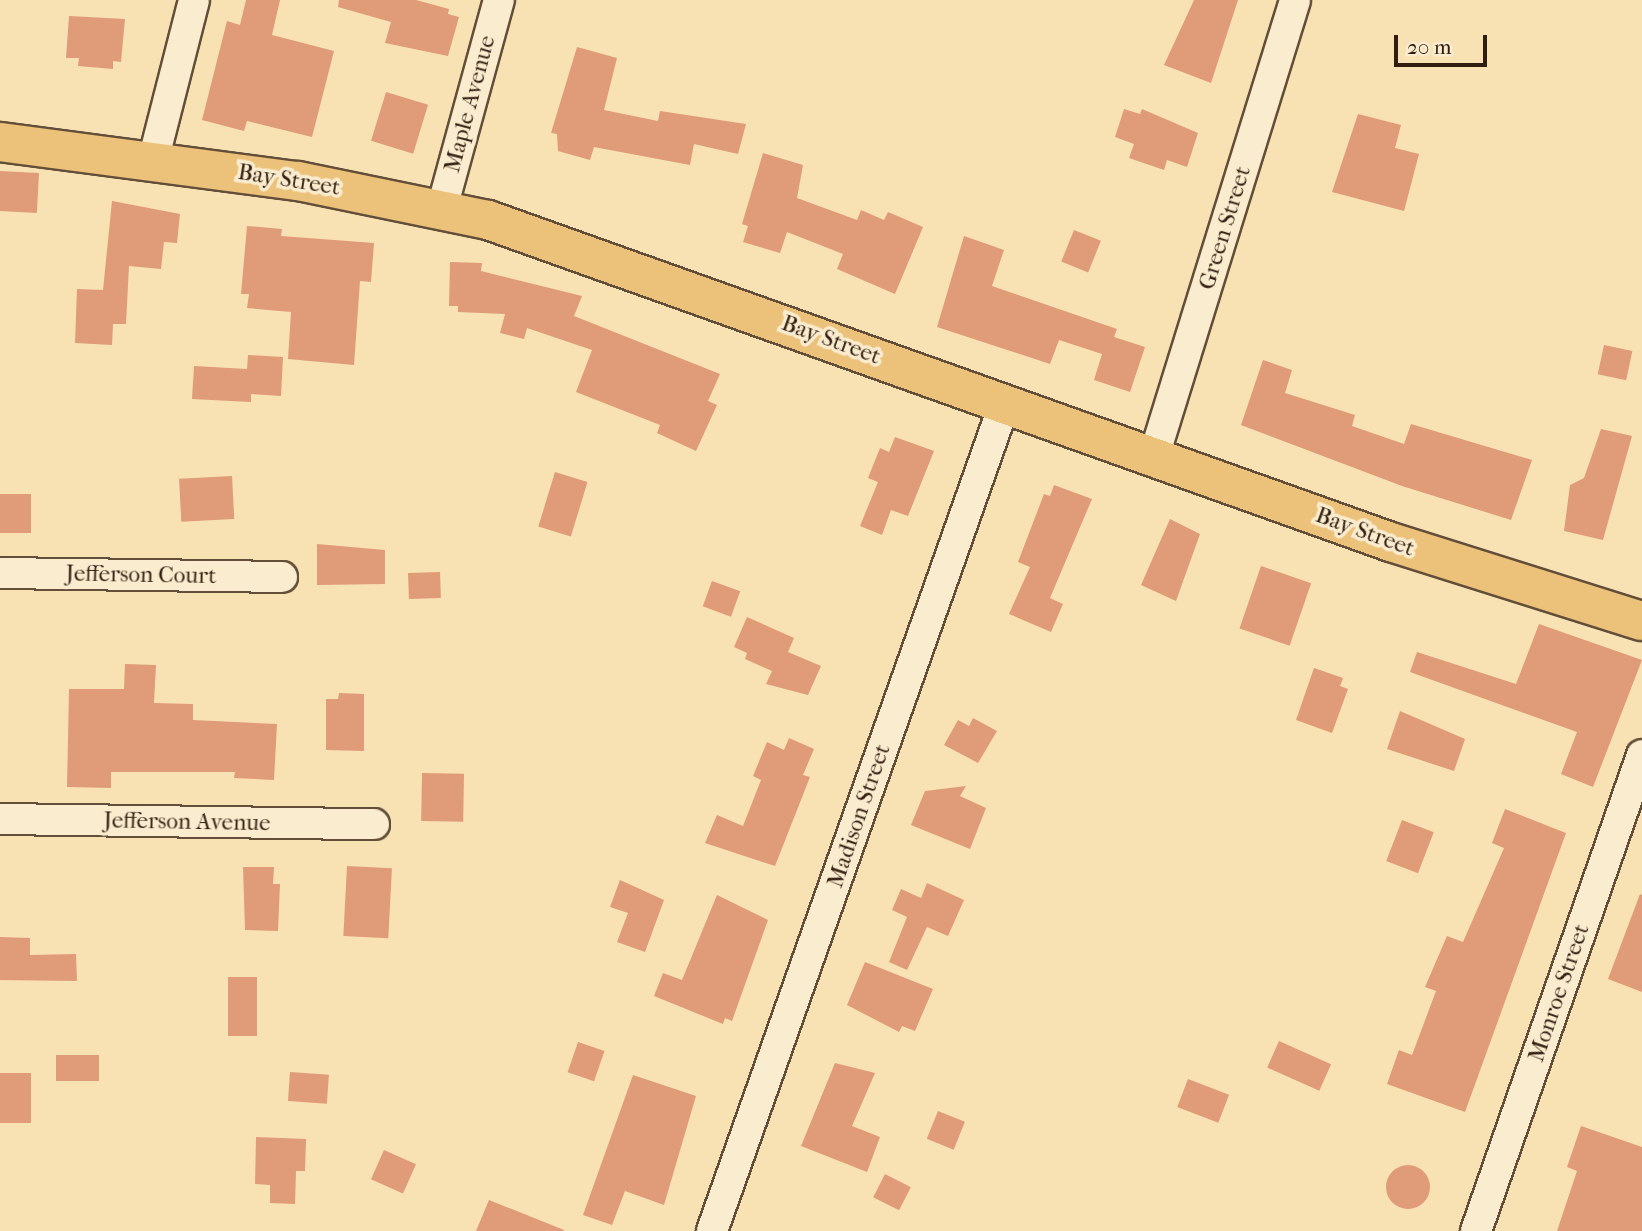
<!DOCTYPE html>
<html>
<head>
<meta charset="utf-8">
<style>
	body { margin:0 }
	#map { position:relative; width:1642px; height:1231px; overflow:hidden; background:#f8e2b3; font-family:"IM FELL French Canon",serif }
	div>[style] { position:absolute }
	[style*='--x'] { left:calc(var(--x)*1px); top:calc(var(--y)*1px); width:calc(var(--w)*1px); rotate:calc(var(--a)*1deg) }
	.building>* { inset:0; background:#e09b79; transform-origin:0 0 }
	.round { border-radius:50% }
	.roads { filter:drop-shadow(2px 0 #634e39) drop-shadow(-2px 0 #634e39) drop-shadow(0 2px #634e39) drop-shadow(0 -2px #634e39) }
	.minor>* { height:30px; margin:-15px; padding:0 15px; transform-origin:15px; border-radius:15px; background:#faecce }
	.major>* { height:38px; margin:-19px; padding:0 19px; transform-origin:19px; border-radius:19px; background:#ecc17a }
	span { translate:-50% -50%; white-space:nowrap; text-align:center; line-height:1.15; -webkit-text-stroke:7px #faecce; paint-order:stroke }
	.street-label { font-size:23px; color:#311d10 }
	.scale { position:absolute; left:1394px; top:35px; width:93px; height:32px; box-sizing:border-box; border:4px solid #311d10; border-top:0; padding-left:9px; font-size:21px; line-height:24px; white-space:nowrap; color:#311d10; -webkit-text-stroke:5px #faecce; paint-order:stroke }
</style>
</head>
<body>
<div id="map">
	<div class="building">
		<div style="clip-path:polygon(246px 0,280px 0,272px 35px,334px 51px,312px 137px,247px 121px,244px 131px,202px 120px,227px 21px,240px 25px)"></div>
		<div style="clip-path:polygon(339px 0,416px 0,449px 9px,448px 14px,459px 17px,448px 56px,385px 43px,391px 22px,338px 7px)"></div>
		<div style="clip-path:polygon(1194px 0,1238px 0,1211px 83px,1164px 65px)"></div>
		<div style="clip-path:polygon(69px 16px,125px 19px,121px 62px,113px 61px,113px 69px,78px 66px,79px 58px,66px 58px)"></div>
		<div style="clip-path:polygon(577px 47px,617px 58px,604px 110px,658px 121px,660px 111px,746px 124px,738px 154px,694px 144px,690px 165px,594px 147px,590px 160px,558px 151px,557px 134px,551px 133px)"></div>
		<div style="left:386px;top:92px;width:44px;height:51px;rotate:17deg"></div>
		<div style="clip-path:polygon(1124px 109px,1140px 114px,1142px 109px,1198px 133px,1187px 167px,1167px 160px,1164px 170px,1129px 158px,1134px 144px,1115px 137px)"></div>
		<div style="clip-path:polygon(1358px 114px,1401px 125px,1395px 148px,1419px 154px,1404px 211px,1332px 192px)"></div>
		<div style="clip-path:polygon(763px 153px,803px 165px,797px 198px,857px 220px,861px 210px,884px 220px,888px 212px,923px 227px,895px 294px,837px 269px,843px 254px,787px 232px,780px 253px,743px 242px,748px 226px,742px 224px)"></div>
		<div style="left:0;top:171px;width:39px;height:40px;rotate:3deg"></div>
		<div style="clip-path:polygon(112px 201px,180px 214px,177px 243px,164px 242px,161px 269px,129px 266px,126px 324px,113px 324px,112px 345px,75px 343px,77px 289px,103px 290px)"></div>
		<div style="clip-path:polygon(247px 226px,282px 229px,281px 236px,374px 243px,371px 282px,360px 281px,354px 365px,288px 359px,291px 312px,247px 308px,249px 294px,241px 294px)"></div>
		<div style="left:1074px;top:230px;width:29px;height:34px;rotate:22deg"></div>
		<div style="clip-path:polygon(964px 236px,1004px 250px,992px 286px,1117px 329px,1114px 337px,1145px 347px,1130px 392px,1094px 380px,1102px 354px,1059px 340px,1050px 364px,937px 327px)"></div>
		<div style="clip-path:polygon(450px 262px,482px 263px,481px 271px,582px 296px,574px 316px,720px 374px,708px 401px,717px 405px,696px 451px,657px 433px,660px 425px,576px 392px,592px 350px,527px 328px,524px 339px,500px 333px,505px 314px,458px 312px,458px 306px,449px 306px)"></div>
		<div style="left:1604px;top:345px;width:29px;height:30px;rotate:12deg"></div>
		<div style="clip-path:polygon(248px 355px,283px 357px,281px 396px,251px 394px,251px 402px,192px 399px,194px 366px,247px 369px)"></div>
		<div style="clip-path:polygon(1263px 360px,1292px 370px,1285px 393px,1355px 415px,1352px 426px,1404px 444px,1411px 424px,1532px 460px,1511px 520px,1402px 486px,1241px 425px)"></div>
		<div style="clip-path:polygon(1601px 429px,1632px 436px,1603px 540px,1564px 531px,1570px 485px,1584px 478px)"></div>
		<div style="clip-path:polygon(895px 437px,934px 451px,908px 516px,891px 510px,882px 535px,860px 526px,878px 482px,868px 478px,880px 448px,889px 452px)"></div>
		<div style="left:555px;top:472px;width:34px;height:57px;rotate:17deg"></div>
		<div style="left:232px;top:476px;width:43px;height:53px;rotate:87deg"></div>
		<div style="clip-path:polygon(1054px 485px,1092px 499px,1050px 598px,1063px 604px,1051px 632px,1009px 614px,1030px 567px,1018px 562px,1044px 494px,1050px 496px)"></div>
		<div style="left:0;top:494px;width:31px;height:39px"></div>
		<div style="clip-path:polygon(1170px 519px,1200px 534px,1176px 601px,1141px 585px)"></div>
		<div style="clip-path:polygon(317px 544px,385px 550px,385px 584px,317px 585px)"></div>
		<div style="left:1261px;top:566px;width:53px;height:66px;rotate:19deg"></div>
		<div style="left:440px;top:572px;width:26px;height:32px;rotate:88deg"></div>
		<div style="left:712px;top:581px;width:30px;height:27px;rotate:20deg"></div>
		<div style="clip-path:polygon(747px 617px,794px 638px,788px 652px,821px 666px,808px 695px,766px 684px,772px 671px,745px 659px,747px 653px,734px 647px)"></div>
		<div style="clip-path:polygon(1539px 624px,1642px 660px,1593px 787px,1561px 774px,1577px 732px,1410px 672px,1417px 652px,1516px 684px)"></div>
		<div style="clip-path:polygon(125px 664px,156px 665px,154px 703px,193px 704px,193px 720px,277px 724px,274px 780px,234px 778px,235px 772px,111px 772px,111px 788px,67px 787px,69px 689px,124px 689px)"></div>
		<div style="clip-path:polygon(1314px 668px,1343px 678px,1340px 686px,1348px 689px,1332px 733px,1296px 720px)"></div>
		<div style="clip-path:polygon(339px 693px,364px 694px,364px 751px,326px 750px,326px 699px,338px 699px)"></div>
		<div style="clip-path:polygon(1400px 711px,1465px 739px,1454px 771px,1387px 749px)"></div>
		<div style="clip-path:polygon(973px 718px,997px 731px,978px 763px,944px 745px,958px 720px,969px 726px)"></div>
		<div style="clip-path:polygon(789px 738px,814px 749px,803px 775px,810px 777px,775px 866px,705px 843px,717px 815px,743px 826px,761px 780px,753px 776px,767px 742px,784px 750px)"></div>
		<div style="left:422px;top:773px;width:42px;height:48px;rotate:1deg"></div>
		<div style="clip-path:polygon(966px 786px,960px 796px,986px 808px,970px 849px,911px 825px,925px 791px)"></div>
		<div style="clip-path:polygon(1505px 809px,1566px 833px,1465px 1112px,1387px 1084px,1399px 1050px,1412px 1055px,1436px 991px,1425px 987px,1447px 936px,1463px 942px,1504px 848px,1492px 843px)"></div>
		<div style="left:1402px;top:820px;width:34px;height:44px;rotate:21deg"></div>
		<div style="left:347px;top:866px;width:45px;height:70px;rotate:3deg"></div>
		<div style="clip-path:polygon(243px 867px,274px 867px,273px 884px,280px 884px,278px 931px,245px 930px)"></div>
		<div style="clip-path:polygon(620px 880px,664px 900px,645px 952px,617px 942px,628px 913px,610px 907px)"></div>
		<div style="clip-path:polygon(927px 883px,964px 900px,948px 936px,927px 927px,907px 970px,889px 962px,907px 917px,892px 910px,901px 889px,921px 898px)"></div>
		<div style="clip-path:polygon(1640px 894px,1642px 895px,1642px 992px,1608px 979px)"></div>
		<div style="clip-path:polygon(717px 895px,768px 920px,732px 1021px,725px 1018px,723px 1024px,654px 996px,663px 973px,682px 980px)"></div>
		<div style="clip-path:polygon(0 937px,30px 938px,30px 955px,76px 954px,77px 981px,0 980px)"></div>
		<div style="clip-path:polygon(865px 962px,933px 989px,915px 1031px,902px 1026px,899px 1032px,847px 1005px)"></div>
		<div style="left:228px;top:977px;width:29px;height:59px"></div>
		<div style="left:1279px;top:1041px;width:57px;height:29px;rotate:24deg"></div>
		<div style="left:578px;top:1042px;width:28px;height:32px;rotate:19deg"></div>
		<div style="left:56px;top:1055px;width:43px;height:26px"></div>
		<div style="clip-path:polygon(835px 1063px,875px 1073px,852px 1126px,880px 1137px,867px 1172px,801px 1146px)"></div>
		<div style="left:290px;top:1072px;width:39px;height:29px;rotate:4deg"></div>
		<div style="left:0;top:1073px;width:31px;height:50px"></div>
		<div style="clip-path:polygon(633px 1075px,696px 1096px,664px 1205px,625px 1191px,612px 1225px,583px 1215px)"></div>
		<div style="left:1188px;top:1079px;width:44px;height:30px;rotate:21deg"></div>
		<div style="left:938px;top:1111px;width:29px;height:30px;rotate:22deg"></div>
		<div style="clip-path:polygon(1581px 1126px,1642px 1147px,1642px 1231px,1557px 1231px,1577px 1171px,1567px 1167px)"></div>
		<div style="clip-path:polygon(256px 1137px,306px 1139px,305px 1171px,296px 1171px,295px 1204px,270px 1203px,270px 1185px,255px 1184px)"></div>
		<div style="left:384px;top:1150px;width:35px;height:32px;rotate:24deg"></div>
		<div class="round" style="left:1386px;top:1165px;width:44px;height:44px"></div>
		<div style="left:885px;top:1174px;width:29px;height:26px;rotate:27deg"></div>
		<div style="clip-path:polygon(489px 1200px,564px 1230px,564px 1231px,476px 1231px)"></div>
	</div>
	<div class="roads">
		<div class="minor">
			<div style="--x:153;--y:161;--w:166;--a:-75.7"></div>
			<div style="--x:442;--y:208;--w:216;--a:-74.7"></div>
			<div style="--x:1154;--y:456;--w:477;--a:-72.8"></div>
			<div style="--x:0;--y:573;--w:282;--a:0.8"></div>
			<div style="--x:0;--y:819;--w:374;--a:0.8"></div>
			<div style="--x:712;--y:1231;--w:879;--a:-70.53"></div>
			<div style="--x:1476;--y:1231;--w:504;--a:-70.77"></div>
		</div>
		<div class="major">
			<div style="--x:0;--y:142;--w:301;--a:7.5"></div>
			<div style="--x:298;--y:181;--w:194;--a:11.6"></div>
			<div style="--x:488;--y:220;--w:959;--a:19.63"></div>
			<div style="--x:1391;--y:542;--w:263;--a:17.5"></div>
		</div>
	</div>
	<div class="street-label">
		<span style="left:470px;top:104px;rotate:-75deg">Maple Avenue</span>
		<span style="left:289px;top:180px;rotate:9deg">Bay Street</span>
		<span style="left:1225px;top:228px;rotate:-73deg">Green Street</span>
		<span style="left:831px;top:340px;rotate:20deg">Bay Street</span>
		<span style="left:1365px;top:532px;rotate:20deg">Bay Street</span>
		<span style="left:141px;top:575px;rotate:1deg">Jefferson Court</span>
		<span style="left:859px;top:816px;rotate:-71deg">Madison Street</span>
		<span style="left:187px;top:822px;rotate:1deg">Jefferson Avenue</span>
		<span style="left:1559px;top:993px;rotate:-71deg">Monroe Street</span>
	</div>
	<div class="scale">20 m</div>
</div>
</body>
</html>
